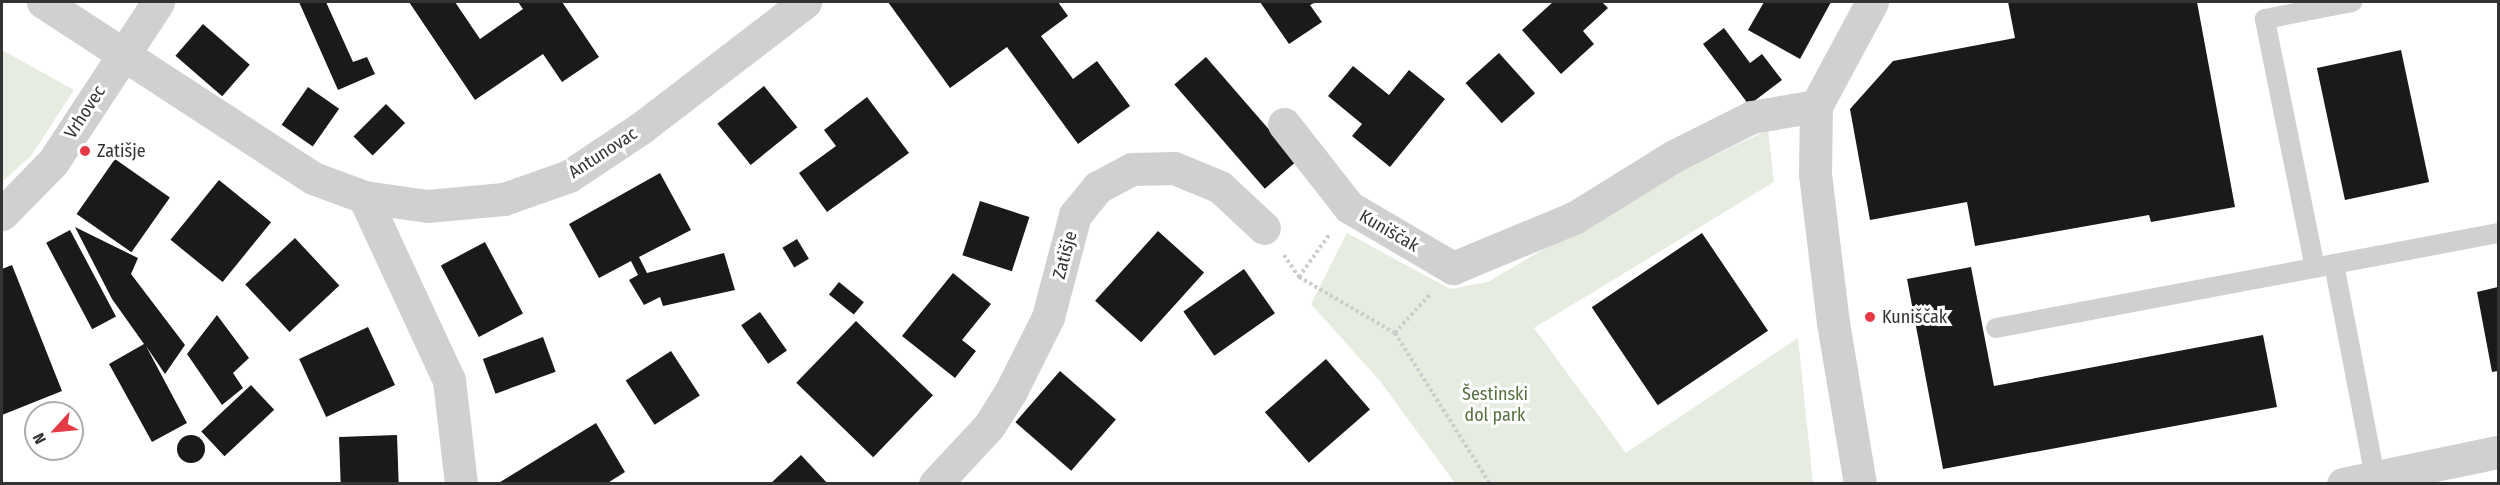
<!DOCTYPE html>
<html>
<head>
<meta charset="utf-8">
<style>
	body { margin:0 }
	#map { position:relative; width:2500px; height:485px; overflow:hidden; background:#fff; font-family:"Fira Sans Condensed",sans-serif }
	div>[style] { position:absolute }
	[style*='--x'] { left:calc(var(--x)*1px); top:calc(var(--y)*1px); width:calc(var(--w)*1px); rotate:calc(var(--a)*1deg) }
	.green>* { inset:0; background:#e6ecdf }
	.building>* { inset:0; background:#1a1a1a; transform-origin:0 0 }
	.round { border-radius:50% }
	.path>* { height:4px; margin-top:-2px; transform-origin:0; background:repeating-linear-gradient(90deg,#cdcdcd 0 3px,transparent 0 6px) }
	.service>* { height:20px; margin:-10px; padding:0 10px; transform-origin:10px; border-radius:10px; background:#d0d0d0 }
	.minor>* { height:33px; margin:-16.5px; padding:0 16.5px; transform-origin:16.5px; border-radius:16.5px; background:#d0d0d0 }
	.tertiary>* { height:33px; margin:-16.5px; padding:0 16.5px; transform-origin:16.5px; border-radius:16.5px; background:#d0d0d0 }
	.dots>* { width:16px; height:16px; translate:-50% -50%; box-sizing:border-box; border:3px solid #fff; border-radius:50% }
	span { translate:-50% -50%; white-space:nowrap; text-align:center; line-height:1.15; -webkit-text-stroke:6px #fff; paint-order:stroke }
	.street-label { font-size:18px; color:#333 }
	.poi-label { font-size:18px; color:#333 }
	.left { translate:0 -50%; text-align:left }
	.park-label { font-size:18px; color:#56703f }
	.frame { position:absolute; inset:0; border:3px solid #333; pointer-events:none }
	.north { position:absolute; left:24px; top:401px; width:60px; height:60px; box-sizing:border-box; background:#fff; border:2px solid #adadad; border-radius:50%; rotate:243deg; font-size:16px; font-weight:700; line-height:24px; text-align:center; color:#333 }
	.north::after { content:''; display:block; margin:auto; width:21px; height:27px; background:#e63946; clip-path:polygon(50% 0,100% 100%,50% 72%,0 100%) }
</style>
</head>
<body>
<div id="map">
	<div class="green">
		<div style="clip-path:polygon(2px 50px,74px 90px,31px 156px,2px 182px)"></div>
		<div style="clip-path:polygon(1768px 130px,1774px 182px,1534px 328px,1626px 453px,1798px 338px,1813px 483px,1455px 483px,1380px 381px,1311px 304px,1347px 233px,1450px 289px,1488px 282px,1654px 184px)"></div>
	</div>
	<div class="building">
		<div style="clip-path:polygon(299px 2px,326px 2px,353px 62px,367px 57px,375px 74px,338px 90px)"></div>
		<div style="clip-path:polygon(409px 2px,455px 2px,480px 39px,523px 9px,518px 2px,562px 2px,599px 57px,562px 82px,543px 54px,475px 100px)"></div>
		<div style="clip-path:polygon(888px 2px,1058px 2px,1068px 16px,1041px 36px,1073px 79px,1097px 61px,1130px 106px,1078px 144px,1007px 47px,950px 88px)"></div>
		<div style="clip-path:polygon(1260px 2px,1316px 2px,1310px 5px,1322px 22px,1289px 44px)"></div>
		<div style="clip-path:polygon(1553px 2px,1602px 2px,1608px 8px,1583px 31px,1594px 44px,1561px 74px,1522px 30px)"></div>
		<div style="clip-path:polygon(1764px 2px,1831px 2px,1800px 59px,1748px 30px)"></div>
		<div style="clip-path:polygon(2008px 2px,2197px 2px,2235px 207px,2151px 222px,2149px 215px,1975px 246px,1967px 202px,1870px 220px,1850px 109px,1893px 61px,2015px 38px)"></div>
		<div style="left:203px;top:24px;width:62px;height:42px;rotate:41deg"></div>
		<div style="clip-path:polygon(1724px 28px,1750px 63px,1762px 54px,1782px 80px,1749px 105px,1703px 44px)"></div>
		<div style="left:2401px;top:50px;width:135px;height:86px;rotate:78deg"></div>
		<div style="left:1499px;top:53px;width:54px;height:45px;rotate:48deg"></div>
		<div style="left:1206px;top:57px;width:138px;height:42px;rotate:49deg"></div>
		<div style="clip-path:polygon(1353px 66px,1389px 95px,1409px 70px,1445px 99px,1390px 167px,1352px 136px,1362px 124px,1328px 96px)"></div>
		<div style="left:764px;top:86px;width:53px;height:60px;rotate:51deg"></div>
		<div style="left:308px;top:87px;width:38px;height:46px;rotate:35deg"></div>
		<div style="clip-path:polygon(867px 97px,909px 153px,827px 212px,799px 173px,836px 146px,824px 130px)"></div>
		<div style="left:386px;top:104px;width:27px;height:46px;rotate:45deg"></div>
		<div style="left:115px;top:159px;width:67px;height:67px;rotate:35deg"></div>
		<div style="clip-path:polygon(660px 173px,691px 230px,639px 257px,647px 273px,724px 253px,735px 290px,663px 306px,660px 297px,644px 305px,629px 280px,638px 275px,631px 261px,599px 278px,569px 224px)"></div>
		<div style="left:219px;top:180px;width:67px;height:77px;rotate:39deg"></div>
		<div style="left:980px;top:201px;width:52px;height:57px;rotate:18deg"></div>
		<div style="clip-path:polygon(75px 227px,138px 258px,131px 274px,185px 345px,165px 374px,146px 346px,187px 423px,152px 442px,109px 364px,144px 344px,112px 299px)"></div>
		<div style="left:70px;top:230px;width:98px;height:27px;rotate:62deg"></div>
		<div style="left:1158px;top:231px;width:62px;height:94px;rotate:42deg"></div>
		<div style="left:1702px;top:233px;width:118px;height:133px;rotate:56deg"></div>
		<div style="left:295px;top:238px;width:65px;height:68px;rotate:47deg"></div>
		<div style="left:797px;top:239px;width:23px;height:17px;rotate:59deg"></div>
		<div style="left:485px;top:242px;width:81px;height:50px;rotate:62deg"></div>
		<div style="clip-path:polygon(12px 265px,62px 391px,2px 415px,2px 269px)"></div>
		<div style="clip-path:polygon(1971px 267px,1994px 386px,2263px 335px,2277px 407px,1943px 469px,1907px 279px)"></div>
		<div style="left:1244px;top:269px;width:54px;height:74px;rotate:55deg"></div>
		<div style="clip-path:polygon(953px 273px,991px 304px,962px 340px,976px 351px,955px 378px,902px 336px)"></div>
		<div style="left:839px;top:282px;width:32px;height:16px;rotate:39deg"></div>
		<div style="clip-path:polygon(2498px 287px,2498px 371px,2492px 372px,2477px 292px)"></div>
		<div style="left:760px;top:312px;width:47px;height:23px;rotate:55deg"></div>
		<div style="clip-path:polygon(217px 315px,249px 358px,233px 373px,243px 388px,222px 405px,187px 354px)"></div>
		<div style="left:856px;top:321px;width:107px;height:86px;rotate:44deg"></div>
		<div style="left:368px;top:327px;width:64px;height:76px;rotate:65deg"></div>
		<div style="left:543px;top:337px;width:37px;height:64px;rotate:70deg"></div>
		<div style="left:671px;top:351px;width:53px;height:54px;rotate:57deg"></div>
		<div style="left:1326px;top:359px;width:67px;height:81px;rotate:49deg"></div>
		<div style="left:1060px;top:371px;width:74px;height:68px;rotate:41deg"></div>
		<div style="left:251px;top:385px;width:34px;height:68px;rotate:47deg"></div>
		<div style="clip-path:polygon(596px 423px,625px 472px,606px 484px,497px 484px)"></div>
		<div style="left:397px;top:435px;width:49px;height:58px;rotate:88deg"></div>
		<div class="round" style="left:177px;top:435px;width:28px;height:28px"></div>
		<div style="clip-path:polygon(801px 455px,828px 484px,770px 484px)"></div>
	</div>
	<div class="path">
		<div style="--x:1284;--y:255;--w:27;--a:56"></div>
		<div style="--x:1299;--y:277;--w:111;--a:30.3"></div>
		<div style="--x:1395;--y:333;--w:178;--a:57.8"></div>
		<div style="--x:1299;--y:277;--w:52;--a:-54.5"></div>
		<div style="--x:1395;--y:333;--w:52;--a:-48.1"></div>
	</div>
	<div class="service">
		<div style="--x:2334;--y:264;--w:167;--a:-10.7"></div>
		<div style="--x:2315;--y:268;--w:254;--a:-101.4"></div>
		<div style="--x:2265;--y:19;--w:89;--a:-11.1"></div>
		<div style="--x:1996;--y:328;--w:344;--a:-10.7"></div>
		<div style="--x:2334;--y:264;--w:216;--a:79.1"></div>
	</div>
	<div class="minor">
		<div style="--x:43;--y:2;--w:322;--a:33.1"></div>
		<div style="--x:313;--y:178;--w:54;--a:20.4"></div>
		<div style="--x:364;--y:197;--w:64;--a:8.1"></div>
		<div style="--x:427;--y:206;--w:77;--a:-5.2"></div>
		<div style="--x:504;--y:199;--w:69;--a:-19.5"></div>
		<div style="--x:569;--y:176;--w:87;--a:-33.7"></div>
		<div style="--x:641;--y:128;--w:207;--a:-37.5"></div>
		<div style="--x:1284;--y:124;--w:105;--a:51.9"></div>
		<div style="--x:1349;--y:207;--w:121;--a:30.4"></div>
		<div style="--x:1453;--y:268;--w:131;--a:-22.5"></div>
		<div style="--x:1574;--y:218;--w:118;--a:-31.8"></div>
		<div style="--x:1674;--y:156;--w:87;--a:-26.6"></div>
		<div style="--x:1752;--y:117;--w:65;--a:-9.8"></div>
		<div style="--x:364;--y:197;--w:202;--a:65.1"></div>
		<div style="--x:449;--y:380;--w:105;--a:83.4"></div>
		<div style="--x:935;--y:484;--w:79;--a:-47"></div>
		<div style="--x:989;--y:426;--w:41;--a:-57.8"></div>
		<div style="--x:1011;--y:391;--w:83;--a:-63.4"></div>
		<div style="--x:1048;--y:317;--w:106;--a:-75.2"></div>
		<div style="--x:1075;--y:215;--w:36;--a:-51"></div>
		<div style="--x:1098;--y:187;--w:38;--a:-28"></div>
		<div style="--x:1132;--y:169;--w:42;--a:-1.4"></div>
		<div style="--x:1174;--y:168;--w:50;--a:22.4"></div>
		<div style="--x:1220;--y:187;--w:60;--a:43"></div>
		<div style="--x:1860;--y:484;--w:163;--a:-99.5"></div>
		<div style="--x:1833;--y:323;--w:150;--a:-96.9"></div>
		<div style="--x:1815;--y:174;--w:68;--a:-89.2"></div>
		<div style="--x:1816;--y:106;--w:118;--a:-61.7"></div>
	</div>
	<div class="tertiary">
		<div style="--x:2;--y:214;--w:73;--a:-45.6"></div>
		<div style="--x:53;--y:162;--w:191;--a:-56.7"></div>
		<div style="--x:2343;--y:484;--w:158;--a:-11.7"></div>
	</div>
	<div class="dots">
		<div style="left:85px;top:151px;background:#e63946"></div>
		<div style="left:1870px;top:317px;background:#e63946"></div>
	</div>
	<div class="street-label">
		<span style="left:85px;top:112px;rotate:-57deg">Vrhovec</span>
		<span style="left:603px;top:153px;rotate:-33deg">Antunovac</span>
		<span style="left:1389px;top:231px;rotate:30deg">Kuniščak</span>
		<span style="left:1065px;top:255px;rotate:-75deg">Zatišje</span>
	</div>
	<div class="poi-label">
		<span class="left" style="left:97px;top:151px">Zatišje</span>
		<span class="left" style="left:1882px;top:317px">Kuniščak</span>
	</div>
	<div class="park-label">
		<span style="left:1495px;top:405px">Šestinski<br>dol park</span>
	</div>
	<div class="frame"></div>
	<div class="north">N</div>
</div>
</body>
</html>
